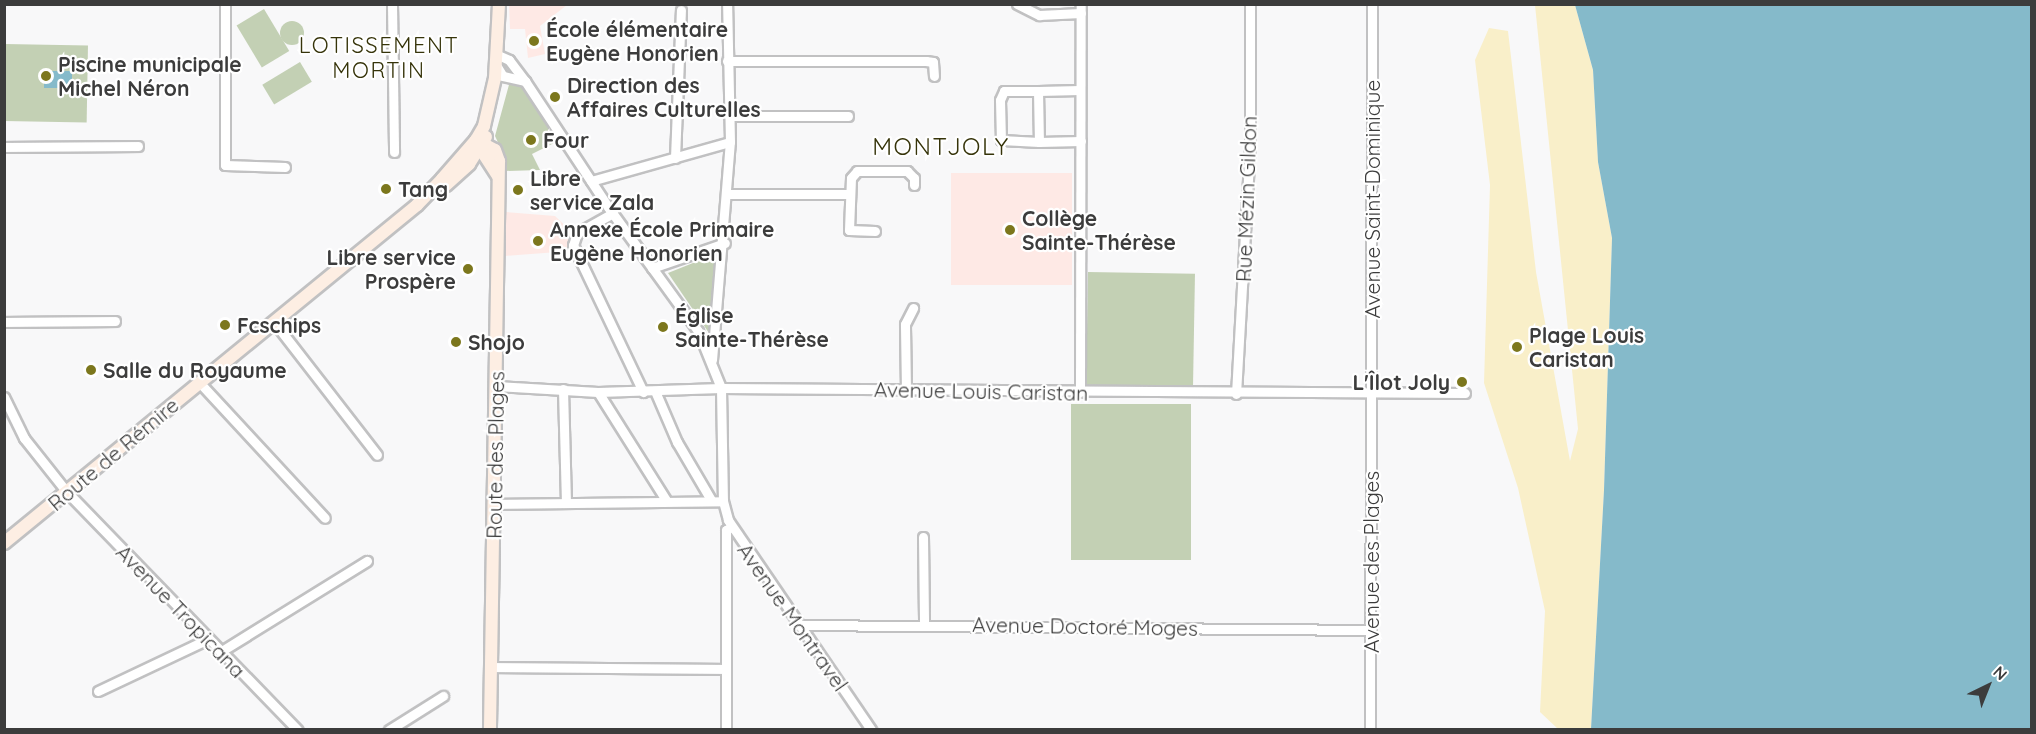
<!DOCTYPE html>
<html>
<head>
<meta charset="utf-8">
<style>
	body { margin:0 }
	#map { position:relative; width:2036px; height:734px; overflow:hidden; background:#f8f8f9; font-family:Quicksand,sans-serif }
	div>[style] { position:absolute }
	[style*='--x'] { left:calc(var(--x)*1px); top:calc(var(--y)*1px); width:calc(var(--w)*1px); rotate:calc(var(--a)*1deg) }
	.education>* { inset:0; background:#fee9e5; transform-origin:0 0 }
	.green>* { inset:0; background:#c3d0b4; transform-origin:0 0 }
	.round { border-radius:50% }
	.sand>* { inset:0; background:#f9efc9 }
	.water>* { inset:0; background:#85baca; transform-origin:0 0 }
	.roads { filter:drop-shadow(2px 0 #c1c1c2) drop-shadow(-2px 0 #c1c1c2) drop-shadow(0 2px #c1c1c2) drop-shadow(0 -2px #c1c1c2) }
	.street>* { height:9px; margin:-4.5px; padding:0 4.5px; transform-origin:4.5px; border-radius:4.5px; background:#fff }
	.secondary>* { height:12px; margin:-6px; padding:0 6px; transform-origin:6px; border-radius:6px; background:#fdeee3 }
	.dots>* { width:16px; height:16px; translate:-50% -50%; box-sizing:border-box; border:3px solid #fff; border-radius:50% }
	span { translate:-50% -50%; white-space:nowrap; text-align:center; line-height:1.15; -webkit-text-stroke:4.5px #fff; paint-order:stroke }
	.poi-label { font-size:21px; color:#3c3c3c; font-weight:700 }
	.left { translate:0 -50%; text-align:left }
	.right { translate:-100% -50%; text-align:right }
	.street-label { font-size:21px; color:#3c3c3c }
	.neighbourhood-label { font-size:22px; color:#36340a; letter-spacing:1.5px }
	.quarter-label { font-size:24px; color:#36340a; letter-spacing:1.5px }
	.frame { position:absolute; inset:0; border:6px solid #3c3c3c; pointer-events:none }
	.north { position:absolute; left:1958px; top:656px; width:60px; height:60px; -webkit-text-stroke:4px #fff; paint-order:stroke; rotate:43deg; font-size:16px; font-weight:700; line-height:24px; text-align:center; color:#3c3c3c }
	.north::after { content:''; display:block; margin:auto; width:21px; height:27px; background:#3c3c3c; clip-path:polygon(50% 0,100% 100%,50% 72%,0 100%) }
</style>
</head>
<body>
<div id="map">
	<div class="education">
		<div style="clip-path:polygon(509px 5px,567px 5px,540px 26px,545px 54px,528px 58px,525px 29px,510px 29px)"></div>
		<div style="left:1072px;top:173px;width:112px;height:121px;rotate:90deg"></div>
		<div style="clip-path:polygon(506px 212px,555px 216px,571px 231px,571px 251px,505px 256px)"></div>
	</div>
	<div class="green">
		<div style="left:264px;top:9px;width:49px;height:32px;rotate:59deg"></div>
		<div class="round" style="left:280px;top:21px;width:24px;height:24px"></div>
		<div style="left:5px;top:44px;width:83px;height:77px;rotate:1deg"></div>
		<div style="left:300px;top:62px;width:23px;height:44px;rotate:59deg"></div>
		<div style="clip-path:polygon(510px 81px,524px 83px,558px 141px,532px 154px,540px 170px,504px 171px,503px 153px,495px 136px)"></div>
		<div style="clip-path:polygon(713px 255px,718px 259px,711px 336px,668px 273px)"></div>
		<div style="left:1088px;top:272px;width:107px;height:114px;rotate:1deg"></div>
		<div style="left:1071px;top:404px;width:120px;height:156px"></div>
	</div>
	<div class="sand">
		<div style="clip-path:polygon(1535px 5px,1575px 5px,1593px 70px,1598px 162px,1612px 238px,1604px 490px,1591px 729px,1558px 729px,1540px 712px,1545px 611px,1518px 488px,1484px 383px,1490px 185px,1475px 60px,1489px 28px,1508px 31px,1536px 272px,1570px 461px,1578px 429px)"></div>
	</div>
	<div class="water">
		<div style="clip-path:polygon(1575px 5px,2031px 5px,2031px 729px,1591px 729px,1604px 490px,1612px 238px,1598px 162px,1593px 70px)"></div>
		<div style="left:44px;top:71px;width:28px;height:17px"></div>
	</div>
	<div class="roads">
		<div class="street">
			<div style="--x:225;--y:4;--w:161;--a:90"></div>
			<div style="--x:225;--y:165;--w:60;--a:1.9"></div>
			<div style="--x:392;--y:4;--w:148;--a:89.2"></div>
			<div style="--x:1017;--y:4;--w:25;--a:27"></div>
			<div style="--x:1039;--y:15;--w:42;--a:-2.7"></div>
			<div style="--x:498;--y:55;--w:12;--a:24"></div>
			<div style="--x:509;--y:60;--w:26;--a:53"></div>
			<div style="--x:525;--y:81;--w:151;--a:56.6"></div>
			<div style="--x:608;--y:207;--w:153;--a:54"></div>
			<div style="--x:698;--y:331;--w:61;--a:68"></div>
			<div style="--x:721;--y:388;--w:113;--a:89"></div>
			<div style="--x:723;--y:501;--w:20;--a:75"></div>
			<div style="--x:728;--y:520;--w:254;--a:55.7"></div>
			<div style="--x:727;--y:61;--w:199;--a:0"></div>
			<div style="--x:926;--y:61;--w:7;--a:8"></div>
			<div style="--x:933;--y:62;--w:14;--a:86"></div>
			<div style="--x:496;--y:65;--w:13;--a:58"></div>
			<div style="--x:503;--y:76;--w:23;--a:13"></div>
			<div style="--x:1080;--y:90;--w:42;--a:178.6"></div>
			<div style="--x:1038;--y:91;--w:51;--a:88.9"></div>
			<div style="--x:1039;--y:142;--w:42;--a:-1.4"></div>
			<div style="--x:1038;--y:91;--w:34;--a:180"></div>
			<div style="--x:1004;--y:91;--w:10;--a:114"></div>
			<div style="--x:1000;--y:100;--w:40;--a:88.6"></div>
			<div style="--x:1001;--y:140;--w:38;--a:3"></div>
			<div style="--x:729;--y:116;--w:119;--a:0"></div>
			<div style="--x:4;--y:147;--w:134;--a:-0.4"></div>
			<div style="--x:675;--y:158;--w:148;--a:-87.7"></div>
			<div style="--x:591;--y:181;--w:144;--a:-15.7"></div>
			<div style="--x:728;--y:194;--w:122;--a:0"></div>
			<div style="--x:613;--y:213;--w:41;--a:150.9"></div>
			<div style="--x:577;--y:233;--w:13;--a:108"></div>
			<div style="--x:573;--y:245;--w:163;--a:64.5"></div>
			<div style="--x:875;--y:231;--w:26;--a:-178"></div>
			<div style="--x:849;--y:230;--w:52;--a:-87.8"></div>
			<div style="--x:851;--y:178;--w:9;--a:-49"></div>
			<div style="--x:857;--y:171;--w:50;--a:0"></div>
			<div style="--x:907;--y:171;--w:10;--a:45"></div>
			<div style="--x:914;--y:178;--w:7;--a:90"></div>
			<div style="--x:652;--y:268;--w:77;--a:-18.9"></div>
			<div style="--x:4;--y:322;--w:111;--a:-0.5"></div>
			<div style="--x:274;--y:322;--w:168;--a:52.2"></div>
			<div style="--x:712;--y:360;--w:219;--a:-85.3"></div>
			<div style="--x:730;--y:142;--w:138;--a:-91.2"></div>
			<div style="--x:199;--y:382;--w:185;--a:47.2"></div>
			<div style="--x:496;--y:386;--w:102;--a:3.4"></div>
			<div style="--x:598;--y:392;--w:123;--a:-1.9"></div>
			<div style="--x:721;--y:388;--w:744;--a:0.39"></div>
			<div style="--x:563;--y:389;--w:111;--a:88.5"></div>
			<div style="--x:906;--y:390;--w:66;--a:-90.9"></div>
			<div style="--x:905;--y:324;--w:18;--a:-63"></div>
			<div style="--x:655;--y:391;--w:56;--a:66.7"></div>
			<div style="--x:677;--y:442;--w:67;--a:59.6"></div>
			<div style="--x:598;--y:392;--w:128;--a:57.8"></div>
			<div style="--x:1080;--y:392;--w:388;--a:-89.9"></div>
			<div style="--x:1236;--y:394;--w:249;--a:-86.8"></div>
			<div style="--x:1250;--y:145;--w:141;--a:-90"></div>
			<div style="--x:4;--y:397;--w:46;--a:64"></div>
			<div style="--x:24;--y:438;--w:68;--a:51.6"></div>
			<div style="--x:66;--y:491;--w:333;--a:45.9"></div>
			<div style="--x:493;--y:504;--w:230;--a:-0.7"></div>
			<div style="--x:923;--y:537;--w:86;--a:89.3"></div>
			<div style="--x:799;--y:625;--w:572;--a:0.5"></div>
			<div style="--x:220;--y:652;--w:173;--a:-31.8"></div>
			<div style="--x:491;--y:667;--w:235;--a:0.5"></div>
			<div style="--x:98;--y:691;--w:122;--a:-25.3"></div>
			<div style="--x:389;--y:730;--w:64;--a:-32.2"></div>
			<div style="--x:726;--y:730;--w:200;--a:-90"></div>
			<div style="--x:726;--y:530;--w:6;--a:-31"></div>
			<div style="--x:1370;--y:730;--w:726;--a:-89.84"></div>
		</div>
		<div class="secondary">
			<div style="--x:476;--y:140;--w:21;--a:28"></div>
			<div style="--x:495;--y:150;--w:12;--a:70"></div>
			<div style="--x:499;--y:161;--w:569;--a:90.91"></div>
			<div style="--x:482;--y:143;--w:10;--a:84"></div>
			<div style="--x:483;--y:153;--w:27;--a:57"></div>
			<div style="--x:446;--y:185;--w:31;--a:-42"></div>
			<div style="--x:469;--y:164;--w:32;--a:-58"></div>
			<div style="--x:4;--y:543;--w:534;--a:-39.3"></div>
			<div style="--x:417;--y:205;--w:36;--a:-46"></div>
			<div style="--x:442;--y:179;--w:52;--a:-48.9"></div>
			<div style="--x:476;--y:140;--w:16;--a:-60"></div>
			<div style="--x:484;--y:126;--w:49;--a:-77.1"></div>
			<div style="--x:495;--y:78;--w:74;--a:-86.9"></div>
		</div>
	</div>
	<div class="dots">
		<div style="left:534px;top:41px;background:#7c771d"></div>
		<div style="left:46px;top:76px;background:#7c771d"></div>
		<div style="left:555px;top:97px;background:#7c771d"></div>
		<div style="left:531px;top:140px;background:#7c771d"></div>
		<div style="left:386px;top:189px;background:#7c771d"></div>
		<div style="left:518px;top:190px;background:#7c771d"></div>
		<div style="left:1010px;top:230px;background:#7c771d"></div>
		<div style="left:538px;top:241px;background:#7c771d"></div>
		<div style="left:468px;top:269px;background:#7c771d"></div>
		<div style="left:225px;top:325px;background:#7c771d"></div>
		<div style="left:663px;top:327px;background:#7c771d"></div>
		<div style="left:456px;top:342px;background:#7c771d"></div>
		<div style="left:1517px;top:347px;background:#7c771d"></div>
		<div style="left:91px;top:370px;background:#7c771d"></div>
		<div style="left:1462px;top:382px;background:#7c771d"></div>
	</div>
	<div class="poi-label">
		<span class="left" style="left:546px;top:41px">École élémentaire<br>Eugène Honorien</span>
		<span class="left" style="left:58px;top:76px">Piscine municipale<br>Michel Néron</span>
		<span class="left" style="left:567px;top:97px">Direction des<br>Affaires Culturelles</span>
		<span class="left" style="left:543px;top:140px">Four</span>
		<span class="left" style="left:530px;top:190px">Libre<br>service Zala</span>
		<span class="left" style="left:398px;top:189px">Tang</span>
		<span class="left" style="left:1022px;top:230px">Collège<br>Sainte-Thérèse</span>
		<span class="left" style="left:550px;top:241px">Annexe École Primaire<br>Eugène Honorien</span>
		<span class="right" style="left:456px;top:269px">Libre service<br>Prospère</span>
		<span class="left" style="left:675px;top:327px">Église<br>Sainte-Thérèse</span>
		<span class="left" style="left:237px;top:325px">Fcschips</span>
		<span class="left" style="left:1529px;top:347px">Plage Louis<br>Caristan</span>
		<span class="left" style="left:468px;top:342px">Shojo</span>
		<span class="left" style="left:103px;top:370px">Salle du Royaume</span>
		<span class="right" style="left:1450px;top:382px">L'Îlot Joly</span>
	</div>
	<div class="street-label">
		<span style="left:1246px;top:199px;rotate:-88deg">Rue Mézin Gildon</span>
		<span style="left:1372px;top:199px;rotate:-90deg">Avenue Saint-Dominique</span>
		<span style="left:981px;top:391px;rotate:1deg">Avenue Louis Caristan</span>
		<span style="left:113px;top:454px;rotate:-40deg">Route de Rémire</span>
		<span style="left:495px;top:455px;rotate:-89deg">Route des Plages</span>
		<span style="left:1371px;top:562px;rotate:-90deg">Avenue des Plages</span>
		<span style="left:181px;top:611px;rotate:46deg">Avenue Tropicana</span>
		<span style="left:793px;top:617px;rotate:55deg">Avenue Montravel</span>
		<span style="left:1085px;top:626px;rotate:1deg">Avenue Doctoré Moges</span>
	</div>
	<div class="neighbourhood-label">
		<span style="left:379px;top:58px">LOTISSEMENT<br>MORTIN</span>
	</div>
	<div class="quarter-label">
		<span style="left:941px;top:147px">MONTJOLY</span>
	</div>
	<div class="frame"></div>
	<div class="north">N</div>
</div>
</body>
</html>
